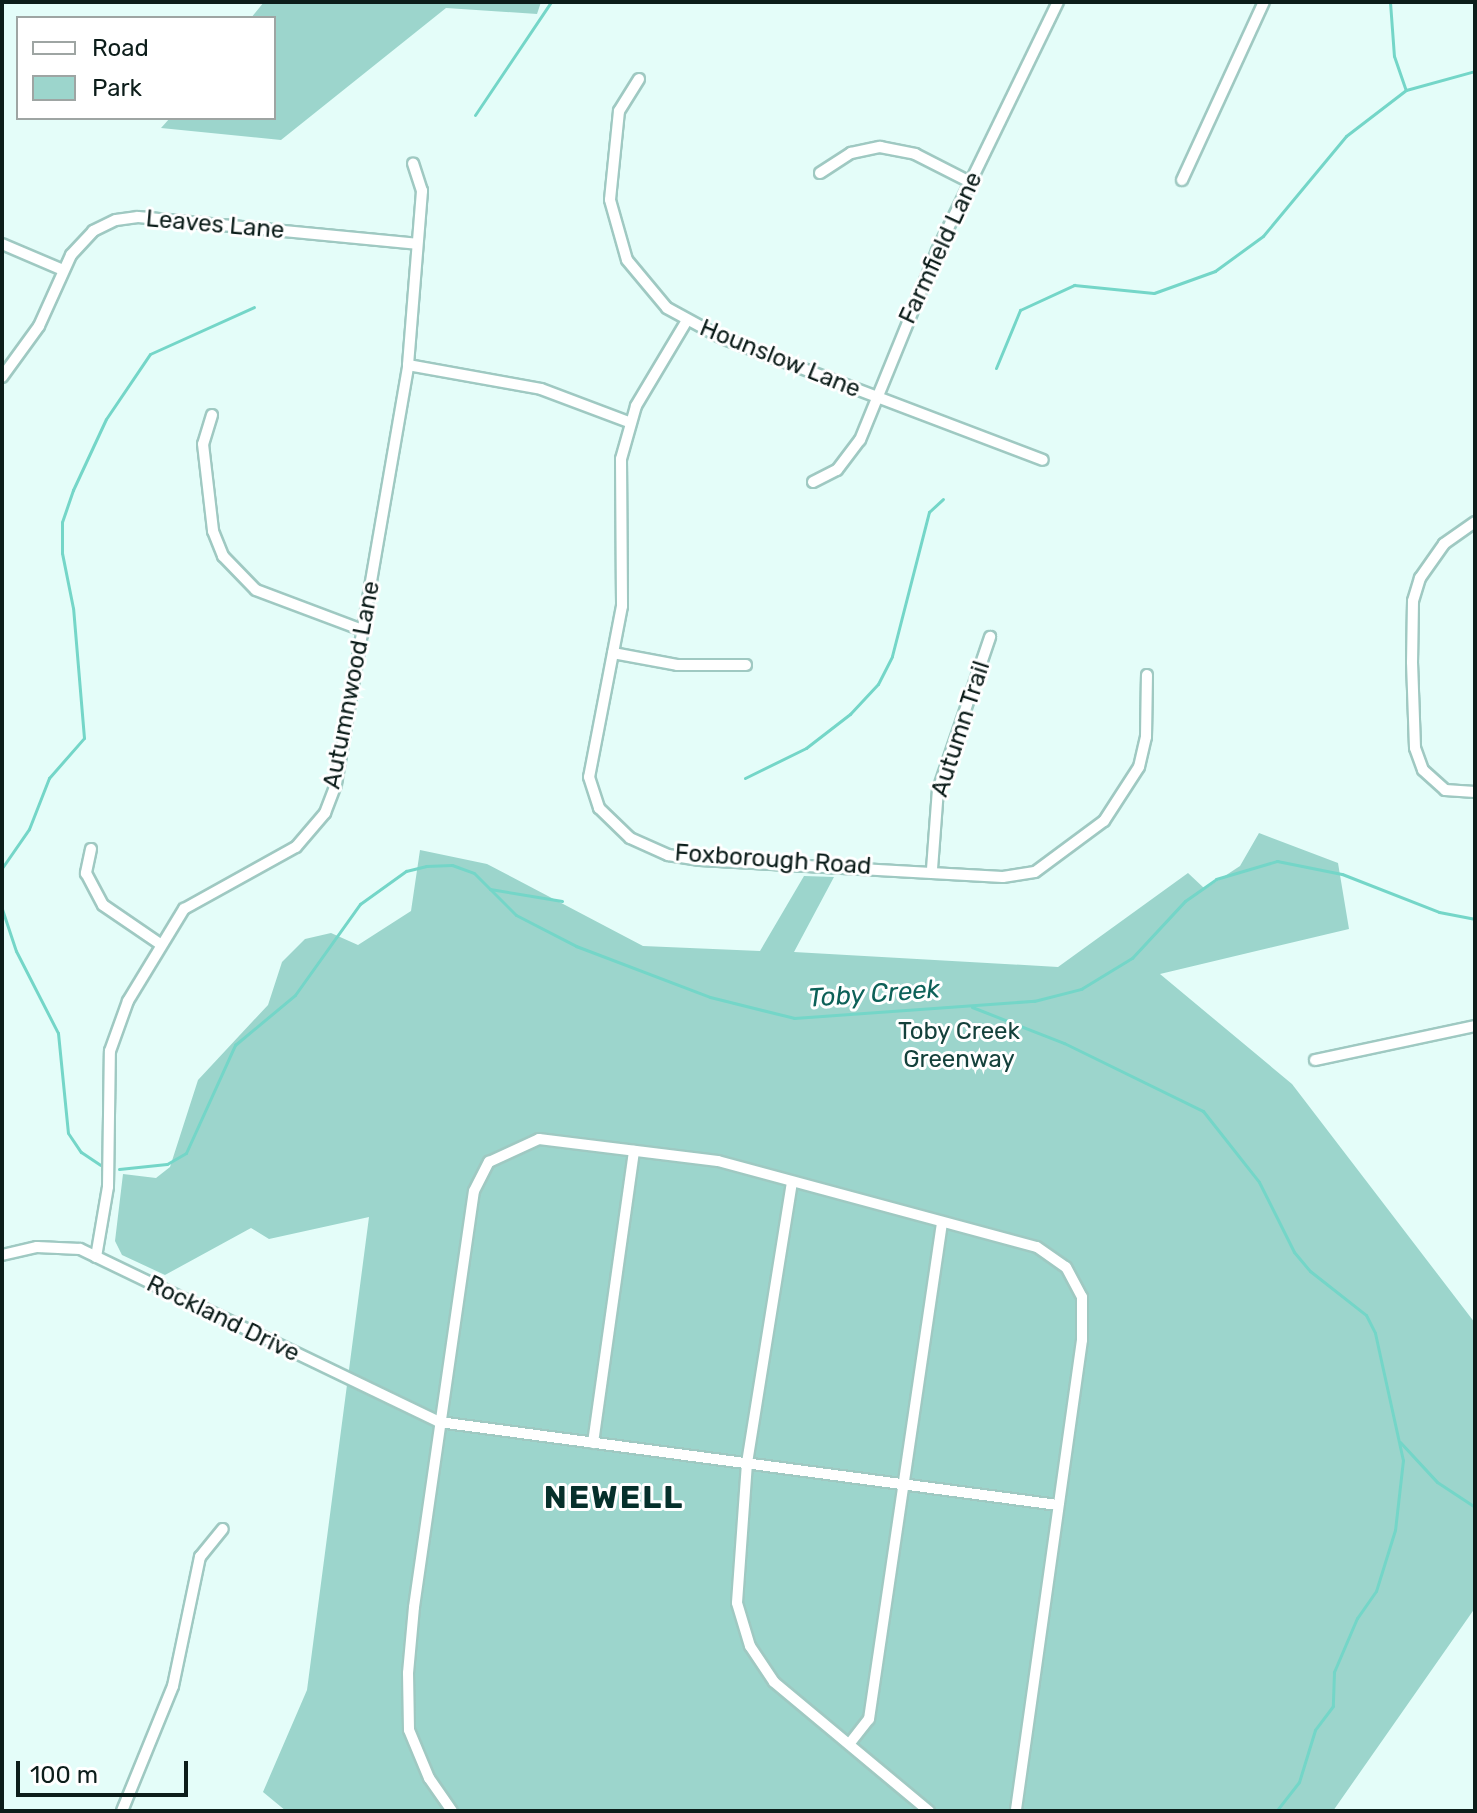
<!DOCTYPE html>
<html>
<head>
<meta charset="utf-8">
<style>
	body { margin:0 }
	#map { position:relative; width:1477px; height:1813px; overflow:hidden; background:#e4fdf9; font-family:Rubik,sans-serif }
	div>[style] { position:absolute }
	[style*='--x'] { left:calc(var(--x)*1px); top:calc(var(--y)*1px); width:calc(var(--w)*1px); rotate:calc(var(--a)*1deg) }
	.green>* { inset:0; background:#9cd5cc }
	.stream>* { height:3px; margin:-1.5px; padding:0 1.5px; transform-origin:1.5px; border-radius:1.5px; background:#74d6c8 }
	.roads { filter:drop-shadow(2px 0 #9fc9c2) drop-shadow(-2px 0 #9fc9c2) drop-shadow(0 2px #9fc9c2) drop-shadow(0 -2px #9fc9c2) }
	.street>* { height:10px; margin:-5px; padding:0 5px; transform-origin:5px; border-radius:5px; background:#fff }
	span { translate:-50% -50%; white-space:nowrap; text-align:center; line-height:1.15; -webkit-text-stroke:6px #fff; paint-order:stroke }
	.street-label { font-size:24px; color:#0c1d1a }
	.park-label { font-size:24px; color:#14413b }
	.water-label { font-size:26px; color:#0d6158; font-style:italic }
	.district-label { font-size:32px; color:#06302b; font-weight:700; letter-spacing:2px }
	.frame { position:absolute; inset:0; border:4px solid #0c1d1a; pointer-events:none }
	.legend { position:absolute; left:16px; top:16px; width:260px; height:104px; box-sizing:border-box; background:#fff; border:2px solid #9ea5a3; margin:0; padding:10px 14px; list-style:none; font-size:24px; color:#0c1d1a }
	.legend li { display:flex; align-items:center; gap:16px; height:40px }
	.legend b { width:40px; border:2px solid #9ea5a3 }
	.scale { position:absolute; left:16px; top:1761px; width:172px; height:36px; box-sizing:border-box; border:4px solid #0c1d1a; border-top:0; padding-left:10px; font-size:24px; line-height:28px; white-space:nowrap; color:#0c1d1a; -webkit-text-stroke:6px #fff; paint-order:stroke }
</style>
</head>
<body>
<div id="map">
	<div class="green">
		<div style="clip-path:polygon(264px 2px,541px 2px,537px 14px,446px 8px,281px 140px,161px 128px,170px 118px,274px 118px,274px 18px,251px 18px)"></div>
		<div style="clip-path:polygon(1259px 833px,1338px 863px,1349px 929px,1160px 974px,1292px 1084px,1475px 1323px,1475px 1608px,1333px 1811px,286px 1811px,263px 1792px,307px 1690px,369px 1217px,269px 1239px,251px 1228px,165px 1275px,122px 1255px,115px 1241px,123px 1174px,156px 1178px,170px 1167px,198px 1080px,268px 1005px,282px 962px,305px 939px,331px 933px,358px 945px,411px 911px,420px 850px,487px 864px,643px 946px,760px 951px,804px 876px,834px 877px,794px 952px,1058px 967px,1188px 873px,1205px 889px,1240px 866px)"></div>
	</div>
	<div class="stream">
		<div style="--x:1390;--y:2;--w:54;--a:85.8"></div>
		<div style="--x:1394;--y:56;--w:36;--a:71"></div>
		<div style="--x:475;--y:115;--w:136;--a:-56.1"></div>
		<div style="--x:996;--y:368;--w:63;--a:-67.5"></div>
		<div style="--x:1020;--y:310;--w:60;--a:-24.8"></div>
		<div style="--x:1074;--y:285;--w:80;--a:5.7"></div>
		<div style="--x:1154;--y:293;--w:65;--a:-19.8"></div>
		<div style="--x:1215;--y:271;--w:59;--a:-36.1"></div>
		<div style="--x:1263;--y:236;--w:130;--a:-50.3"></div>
		<div style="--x:1346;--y:136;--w:76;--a:-37.5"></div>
		<div style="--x:1406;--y:90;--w:72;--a:-15.4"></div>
		<div style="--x:745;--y:778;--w:68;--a:-26.2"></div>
		<div style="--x:806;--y:748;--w:56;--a:-37.7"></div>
		<div style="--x:850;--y:714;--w:41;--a:-47"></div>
		<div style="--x:878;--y:684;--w:31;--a:-63"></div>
		<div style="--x:892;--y:656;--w:149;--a:-75.6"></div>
		<div style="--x:929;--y:512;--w:19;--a:-43"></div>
		<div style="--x:2;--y:868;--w:47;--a:-55.3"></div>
		<div style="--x:29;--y:829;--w:55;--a:-68.6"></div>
		<div style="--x:49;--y:778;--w:53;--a:-48.8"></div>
		<div style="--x:84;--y:738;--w:130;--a:-94.8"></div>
		<div style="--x:73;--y:608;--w:56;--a:-101.3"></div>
		<div style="--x:62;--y:553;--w:31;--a:-90"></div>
		<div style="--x:62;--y:522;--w:34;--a:-71"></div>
		<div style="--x:73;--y:490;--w:78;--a:-65.1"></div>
		<div style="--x:106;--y:419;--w:78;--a:-55.9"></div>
		<div style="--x:150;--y:354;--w:114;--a:-24.3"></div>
		<div style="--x:490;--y:889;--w:73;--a:9.5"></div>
		<div style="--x:2;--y:909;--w:44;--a:71.6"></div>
		<div style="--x:16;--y:951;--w:92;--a:62.9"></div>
		<div style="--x:58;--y:1033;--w:100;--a:84.3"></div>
		<div style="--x:68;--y:1133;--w:23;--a:56"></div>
		<div style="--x:81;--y:1152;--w:23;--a:34"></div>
		<div style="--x:972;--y:1007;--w:99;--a:21.4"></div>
		<div style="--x:1064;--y:1043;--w:155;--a:26.1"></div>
		<div style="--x:1203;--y:1111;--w:90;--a:51.7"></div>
		<div style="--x:1259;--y:1182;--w:78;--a:63.4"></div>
		<div style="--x:1294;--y:1252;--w:25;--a:50"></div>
		<div style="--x:1310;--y:1271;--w:71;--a:38.2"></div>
		<div style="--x:1366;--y:1315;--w:20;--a:63"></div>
		<div style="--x:1375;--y:1333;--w:130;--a:77.6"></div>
		<div style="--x:1403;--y:1460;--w:70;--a:96.5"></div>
		<div style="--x:1395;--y:1530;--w:64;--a:107.3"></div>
		<div style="--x:1376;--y:1591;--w:33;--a:125"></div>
		<div style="--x:1357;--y:1618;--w:59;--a:113.1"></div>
		<div style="--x:1334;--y:1672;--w:34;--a:92"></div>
		<div style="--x:1333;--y:1706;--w:30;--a:127"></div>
		<div style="--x:1315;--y:1730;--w:54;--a:107.1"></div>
		<div style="--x:1299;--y:1782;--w:37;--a:128"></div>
		<div style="--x:119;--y:1169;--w:48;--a:-5.9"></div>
		<div style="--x:167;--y:1164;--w:22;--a:-30"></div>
		<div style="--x:186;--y:1153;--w:119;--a:-65.6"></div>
		<div style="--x:235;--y:1045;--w:78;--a:-39.8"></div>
		<div style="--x:295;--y:995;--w:112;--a:-54.5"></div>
		<div style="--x:360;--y:904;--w:57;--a:-35.7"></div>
		<div style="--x:406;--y:871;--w:21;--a:-14"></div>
		<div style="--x:426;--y:866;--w:26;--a:-2"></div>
		<div style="--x:452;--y:865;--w:23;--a:20"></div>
		<div style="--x:474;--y:873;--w:59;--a:45"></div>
		<div style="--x:516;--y:915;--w:68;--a:27.3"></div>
		<div style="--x:576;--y:946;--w:143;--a:20.8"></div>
		<div style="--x:710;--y:997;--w:87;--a:14"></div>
		<div style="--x:794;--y:1018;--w:241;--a:-4.1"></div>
		<div style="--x:1034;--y:1001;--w:49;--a:-14.3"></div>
		<div style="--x:1081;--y:989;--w:60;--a:-31.3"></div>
		<div style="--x:1132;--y:958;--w:78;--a:-47.1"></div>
		<div style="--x:1185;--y:901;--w:38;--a:-35"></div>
		<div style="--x:1216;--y:879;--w:64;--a:-16.4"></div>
		<div style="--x:1277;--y:861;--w:66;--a:11.3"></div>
		<div style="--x:1342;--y:874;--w:104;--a:21.4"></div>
		<div style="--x:1439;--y:912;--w:37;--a:11"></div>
		<div style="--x:1400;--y:1442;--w:54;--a:47.2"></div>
		<div style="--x:1437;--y:1482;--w:45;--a:33.3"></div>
	</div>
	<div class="roads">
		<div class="street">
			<div style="--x:639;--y:79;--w:38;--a:122"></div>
			<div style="--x:619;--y:111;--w:89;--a:95.8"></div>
			<div style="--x:610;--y:200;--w:62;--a:74.2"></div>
			<div style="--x:627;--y:260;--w:62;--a:50.2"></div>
			<div style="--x:667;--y:308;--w:63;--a:28.6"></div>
			<div style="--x:722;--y:338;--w:343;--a:20.8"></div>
			<div style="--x:820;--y:173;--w:37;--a:-33"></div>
			<div style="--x:851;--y:153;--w:30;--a:-12"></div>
			<div style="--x:880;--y:147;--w:36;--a:11"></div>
			<div style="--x:915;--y:154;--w:62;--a:27"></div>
			<div style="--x:1182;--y:180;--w:196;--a:-65.3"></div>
			<div style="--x:2;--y:244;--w:66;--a:23.1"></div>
			<div style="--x:686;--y:322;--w:98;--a:120.8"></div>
			<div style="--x:636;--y:406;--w:55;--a:105.8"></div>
			<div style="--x:621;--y:459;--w:147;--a:89.6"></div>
			<div style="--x:622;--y:606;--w:174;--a:100.9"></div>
			<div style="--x:589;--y:777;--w:33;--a:72"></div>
			<div style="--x:599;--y:808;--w:43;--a:44.1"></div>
			<div style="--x:630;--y:838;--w:42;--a:24.1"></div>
			<div style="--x:668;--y:855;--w:32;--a:9"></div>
			<div style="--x:700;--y:860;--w:303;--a:3.2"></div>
			<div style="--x:1003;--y:877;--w:32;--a:-9"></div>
			<div style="--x:1035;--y:872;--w:86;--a:-36.5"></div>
			<div style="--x:1104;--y:821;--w:64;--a:-57.1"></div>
			<div style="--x:1139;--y:767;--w:31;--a:-77"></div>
			<div style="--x:1146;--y:737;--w:62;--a:-89.1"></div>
			<div style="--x:408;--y:365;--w:135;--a:10.2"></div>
			<div style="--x:541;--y:389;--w:94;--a:20.6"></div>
			<div style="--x:2;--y:377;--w:63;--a:-54"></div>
			<div style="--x:39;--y:326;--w:78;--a:-65.7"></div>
			<div style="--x:71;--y:255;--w:33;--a:-47"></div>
			<div style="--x:93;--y:231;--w:25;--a:-26"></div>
			<div style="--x:116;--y:220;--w:22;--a:-8"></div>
			<div style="--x:138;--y:217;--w:280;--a:5.5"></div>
			<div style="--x:212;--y:415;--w:30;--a:107"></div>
			<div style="--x:203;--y:444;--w:88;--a:83.4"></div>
			<div style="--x:213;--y:531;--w:27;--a:68"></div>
			<div style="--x:223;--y:556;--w:47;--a:45.9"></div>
			<div style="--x:256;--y:590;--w:116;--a:20.6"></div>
			<div style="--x:813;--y:482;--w:27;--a:-27"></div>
			<div style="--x:837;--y:470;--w:38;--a:-53"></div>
			<div style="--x:860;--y:440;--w:204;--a:-67.8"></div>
			<div style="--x:937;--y:251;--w:277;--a:-64.1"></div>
			<div style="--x:1475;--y:522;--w:38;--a:145"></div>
			<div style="--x:1444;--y:544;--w:42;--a:125.2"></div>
			<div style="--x:1420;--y:578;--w:24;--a:107"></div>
			<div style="--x:1413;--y:601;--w:61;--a:90.9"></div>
			<div style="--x:1412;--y:662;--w:86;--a:88"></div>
			<div style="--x:1415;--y:748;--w:23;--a:70"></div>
			<div style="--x:1423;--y:770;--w:30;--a:42"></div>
			<div style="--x:1445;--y:790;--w:30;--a:4"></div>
			<div style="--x:613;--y:653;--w:65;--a:10.6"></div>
			<div style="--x:677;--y:665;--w:69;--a:0"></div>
			<div style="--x:91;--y:849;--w:25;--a:102"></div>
			<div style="--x:86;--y:873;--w:36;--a:62"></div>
			<div style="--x:103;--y:905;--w:69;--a:34.4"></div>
			<div style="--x:932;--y:869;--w:79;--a:-85.7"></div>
			<div style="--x:938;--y:790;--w:162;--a:-71.2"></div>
			<div style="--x:1315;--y:1060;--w:164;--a:-12"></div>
			<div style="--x:792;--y:1182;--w:285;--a:99.1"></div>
			<div style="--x:747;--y:1463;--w:140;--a:94.1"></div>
			<div style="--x:737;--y:1603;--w:45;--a:73.2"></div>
			<div style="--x:750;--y:1646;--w:43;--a:56.3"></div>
			<div style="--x:774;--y:1682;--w:202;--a:39.8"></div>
			<div style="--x:2;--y:1255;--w:36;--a:-13"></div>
			<div style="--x:37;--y:1247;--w:43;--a:2.7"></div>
			<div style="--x:80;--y:1249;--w:399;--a:25.7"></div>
			<div style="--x:439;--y:1422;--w:625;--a:7.64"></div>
			<div style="--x:96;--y:1257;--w:71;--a:-80.3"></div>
			<div style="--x:108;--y:1187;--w:136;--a:-89.2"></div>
			<div style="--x:110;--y:1051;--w:53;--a:-70.2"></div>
			<div style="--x:128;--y:1001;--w:108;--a:-58.7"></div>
			<div style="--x:184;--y:909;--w:128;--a:-29"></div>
			<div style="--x:296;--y:847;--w:45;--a:-49.5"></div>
			<div style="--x:325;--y:813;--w:31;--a:-69"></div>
			<div style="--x:336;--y:784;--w:425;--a:-80.2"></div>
			<div style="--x:408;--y:365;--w:175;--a:-85.4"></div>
			<div style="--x:422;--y:191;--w:29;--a:-108"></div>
			<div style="--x:593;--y:1443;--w:295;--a:-82"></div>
			<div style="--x:850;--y:1743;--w:31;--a:-52"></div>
			<div style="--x:869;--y:1719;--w:501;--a:-81.63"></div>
			<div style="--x:122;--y:1811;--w:135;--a:-67.8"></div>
			<div style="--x:173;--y:1686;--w:132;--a:-78.2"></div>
			<div style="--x:200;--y:1557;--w:36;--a:-51"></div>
			<div style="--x:452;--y:1811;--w:40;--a:-124.9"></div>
			<div style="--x:429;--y:1778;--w:52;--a:-112.6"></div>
			<div style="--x:409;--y:1730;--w:57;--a:-91"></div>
			<div style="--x:408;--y:1673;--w:66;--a:-84.8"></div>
			<div style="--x:414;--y:1607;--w:420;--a:-81.8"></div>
			<div style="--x:474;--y:1191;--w:33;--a:-63"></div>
			<div style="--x:489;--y:1162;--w:55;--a:-24.7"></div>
			<div style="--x:539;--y:1139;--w:180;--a:7"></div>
			<div style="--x:718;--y:1161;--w:330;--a:15.1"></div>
			<div style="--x:1037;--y:1247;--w:35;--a:35"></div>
			<div style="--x:1066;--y:1267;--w:34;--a:62"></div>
			<div style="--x:1082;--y:1297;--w:43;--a:90"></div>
			<div style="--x:1082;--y:1340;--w:476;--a:98"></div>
		</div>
	</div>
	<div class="street-label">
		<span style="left:215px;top:225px;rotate:5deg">Leaves Lane</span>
		<span style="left:941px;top:248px;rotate:-65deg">Farmfield Lane</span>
		<span style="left:780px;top:359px;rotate:22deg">Hounslow Lane</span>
		<span style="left:352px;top:685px;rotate:-79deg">Autumnwood Lane</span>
		<span style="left:961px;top:729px;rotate:-72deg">Autumn Trail</span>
		<span style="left:773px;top:860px;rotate:4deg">Foxborough Road</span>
		<span style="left:223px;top:1319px;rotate:26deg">Rockland Drive</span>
	</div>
	<div class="park-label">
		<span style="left:959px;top:1046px">Toby Creek<br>Greenway</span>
	</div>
	<div class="water-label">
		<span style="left:874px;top:994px;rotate:-4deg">Toby Creek</span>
	</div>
	<div class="district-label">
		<span style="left:614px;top:1497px">NEWELL</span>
	</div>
	<div class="frame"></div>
	<ul class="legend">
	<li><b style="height:10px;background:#fff"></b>Road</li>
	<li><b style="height:22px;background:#9cd5cc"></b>Park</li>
	</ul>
	<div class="scale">100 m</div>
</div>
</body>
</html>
